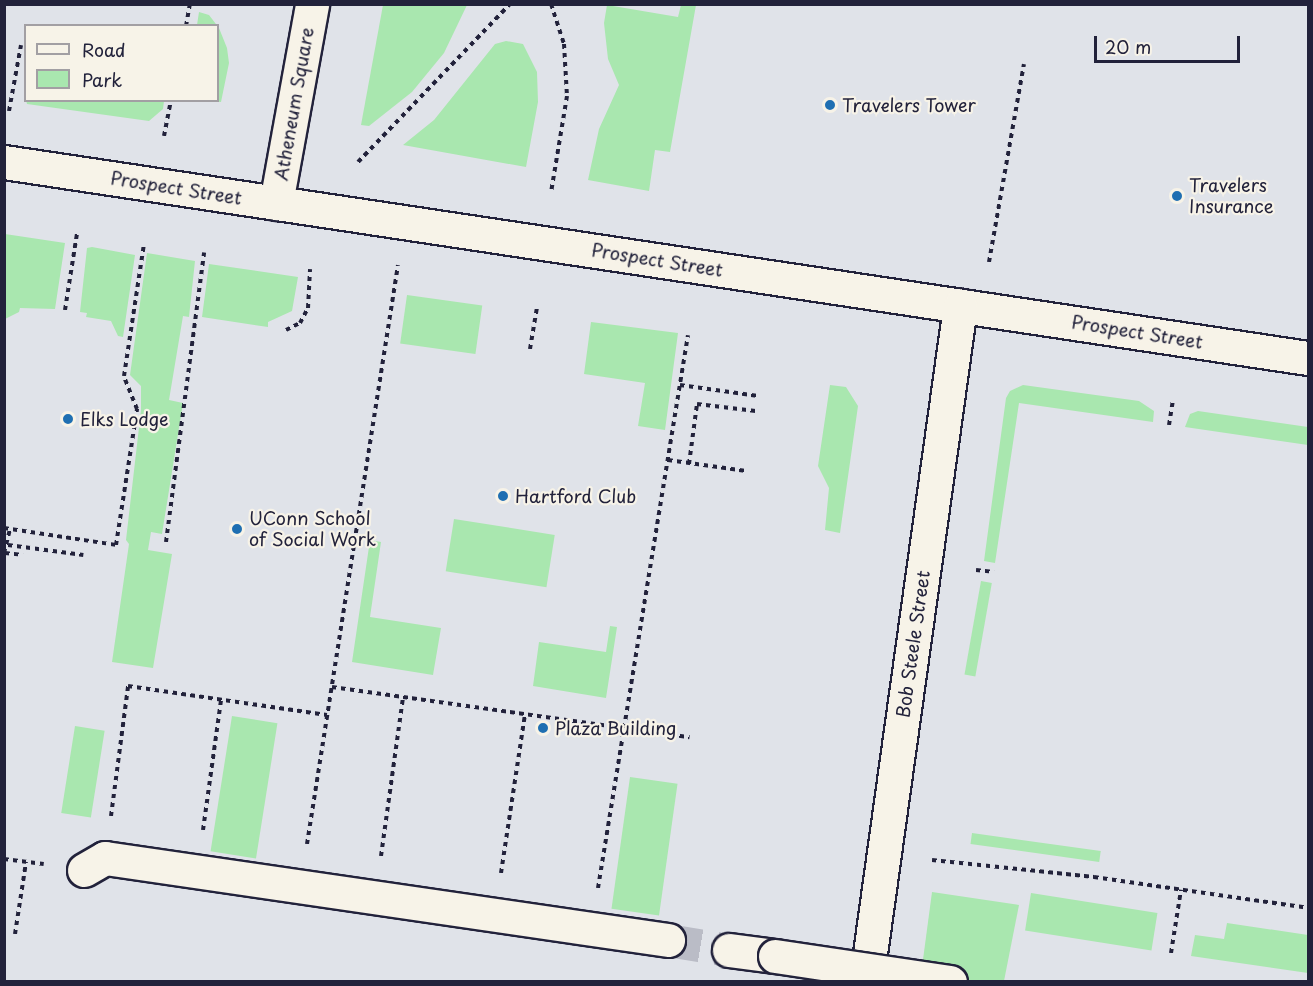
<!DOCTYPE html>
<html>
<head>
<meta charset="utf-8">
<style>
	body { margin:0 }
	#map { position:relative; width:1313px; height:986px; overflow:hidden; background:#e0e3e9; font-family:"Playpen Sans",sans-serif }
	div>[style] { position:absolute }
	[style*='--x'] { left:calc(var(--x)*1px); top:calc(var(--y)*1px); width:calc(var(--w)*1px); rotate:calc(var(--a)*1deg) }
	.green>* { inset:0; background:#a9e7af; transform-origin:0 0 }
	.street-tunnel>* { height:33px; margin-top:-16.5px; transform-origin:0; background:repeating-linear-gradient(90deg,#babcc6 0 33px,transparent 0 49px) }
	.path>* { height:4px; margin-top:-2px; transform-origin:0; background:repeating-linear-gradient(90deg,#22223b 0 4.5px,transparent 0 9px) }
	.roads { filter:drop-shadow(2px 0 #22223b) drop-shadow(-2px 0 #22223b) drop-shadow(0 2px #22223b) drop-shadow(0 -2px #22223b) }
	.street>* { height:33px; margin:-16.5px; padding:0 16.5px; transform-origin:16.5px; border-radius:16.5px; background:#f7f3e8 }
	.secondary>* { height:33px; margin:-16.5px; padding:0 16.5px; transform-origin:16.5px; border-radius:16.5px; background:#f7f3e8 }
	.bridges { filter:drop-shadow(2px 0 #22223b) drop-shadow(-2px 0 #22223b) drop-shadow(0 2px #22223b) drop-shadow(0 -2px #22223b) }
	.street-bridge>* { height:33px; margin:-16.5px; padding:0 16.5px; transform-origin:16.5px; border-radius:16.5px; background:#f7f3e8 }
	.dots>* { width:16px; height:16px; translate:-50% -50%; box-sizing:border-box; border:3px solid #f7f3e8; border-radius:50% }
	span { translate:-50% -50%; white-space:nowrap; text-align:center; line-height:1.15; -webkit-text-stroke:4.5px #f7f3e8; paint-order:stroke }
	.street-label { font-size:18px; color:#22223b }
	.poi-label { font-size:18px; color:#22223b }
	.left { translate:0 -50%; text-align:left }
	.frame { position:absolute; inset:0; border:6px solid #22223b; pointer-events:none }
	.legend { position:absolute; left:24px; top:24px; width:195px; height:78px; box-sizing:border-box; background:#f7f3e8; border:2px solid #a29fa3; margin:0; padding:8px 10px; list-style:none; font-size:18px; color:#22223b }
	.legend li { display:flex; align-items:center; gap:12px; height:30px }
	.legend b { width:30px; border:2px solid #a29fa3 }
	.scale { position:absolute; left:1094px; top:36px; width:146px; height:27px; box-sizing:border-box; border:3px solid #22223b; border-top:0; padding-left:8px; font-size:18px; line-height:21px; white-space:nowrap; color:#22223b; -webkit-text-stroke:4px #f7f3e8; paint-order:stroke }
</style>
</head>
<body>
<div id="map">
	<div class="green">
		<div style="clip-path:polygon(383px 5px,467px 5px,444px 53px,412px 92px,369px 126px,361px 125px)"></div>
		<div style="clip-path:polygon(607px 5px,678px 17px,681px 5px,696px 5px,670px 152px,655px 150px,649px 191px,588px 180px,599px 129px,619px 85px,608px 59px,604px 23px)"></div>
		<div style="clip-path:polygon(199px 12px,209px 15px,219px 28px,227px 48px,229px 63px,221px 102px,211px 101px,218px 100px,218px 26px,197px 25px)"></div>
		<div style="clip-path:polygon(506px 41px,523px 44px,537px 72px,538px 102px,526px 167px,403px 145px,434px 120px,495px 44px)"></div>
		<div style="clip-path:polygon(26px 100px,164px 100px,164px 101px,163px 109px,149px 121px,27px 104px)"></div>
		<div style="clip-path:polygon(5px 234px,65px 243px,55px 309px,20px 308px,19px 312px,5px 319px)"></div>
		<div style="clip-path:polygon(92px 247px,135px 255px,123px 337px,118px 336px,111px 321px,86px 317px,87px 313px,80px 312px,87px 248px)"></div>
		<div style="clip-path:polygon(147px 253px,195px 261px,189px 317px,183px 316px,169px 400px,183px 403px,162px 534px,151px 532px,148px 550px,172px 554px,153px 668px,112px 662px,129px 544px,126px 540px,141px 410px,141px 386px,130px 375px)"></div>
		<div style="clip-path:polygon(209px 264px,298px 277px,292px 311px,268px 322px,268px 327px,202px 317px)"></div>
		<div style="left:407px;top:295px;width:76px;height:49px;rotate:8deg"></div>
		<div style="clip-path:polygon(591px 322px,678px 333px,665px 430px,638px 426px,645px 383px,584px 374px)"></div>
		<div style="clip-path:polygon(830px 385px,846px 387px,858px 406px,840px 533px,825px 530px,829px 488px,818px 466px)"></div>
		<div style="clip-path:polygon(1023px 385px,1139px 401px,1154px 411px,1153px 422px,1019px 403px,995px 563px,984px 561px,1006px 398px,1010px 391px)"></div>
		<div style="clip-path:polygon(1198px 411px,1308px 427px,1308px 445px,1185px 427px,1190px 414px)"></div>
		<div style="left:454px;top:519px;width:102px;height:53px;rotate:9deg"></div>
		<div style="clip-path:polygon(370px 540px,381px 542px,370px 617px,441px 628px,433px 675px,352px 662px)"></div>
		<div style="left:981px;top:581px;width:11px;height:95px;rotate:10deg"></div>
		<div style="clip-path:polygon(610px 626px,617px 627px,606px 698px,533px 686px,539px 642px,606px 652px)"></div>
		<div style="left:232px;top:716px;width:46px;height:137px;rotate:9deg"></div>
		<div style="left:75px;top:726px;width:30px;height:88px;rotate:9deg"></div>
		<div style="left:630px;top:777px;width:48px;height:133px;rotate:8deg"></div>
		<div style="left:972px;top:833px;width:130px;height:11px;rotate:8deg"></div>
		<div style="clip-path:polygon(932px 892px,1019px 905px,1004px 981px,920px 982px)"></div>
		<div style="left:1031px;top:893px;width:128px;height:38px;rotate:9deg"></div>
		<div style="clip-path:polygon(1227px 923px,1308px 935px,1308px 973px,1191px 956px,1195px 935px,1224px 939px)"></div>
	</div>
	<div class="street-tunnel">
		<div style="--x:668;--y:940;--w:62;--a:9.3"></div>
	</div>
	<div class="path">
		<div style="--x:551;--y:4;--w:42;--a:72"></div>
		<div style="--x:564;--y:44;--w:52;--a:86.7"></div>
		<div style="--x:567;--y:96;--w:98;--a:99.4"></div>
		<div style="--x:186;--y:26;--w:22;--a:-80"></div>
		<div style="--x:9;--y:111;--w:67;--a:-79.7"></div>
		<div style="--x:164;--y:136;--w:37;--a:-79"></div>
		<div style="--x:358;--y:162;--w:219;--a:-46.1"></div>
		<div style="--x:989;--y:262;--w:201;--a:-80"></div>
		<div style="--x:65;--y:310;--w:78;--a:-81.1"></div>
		<div style="--x:286;--y:330;--w:16;--a:-27"></div>
		<div style="--x:300;--y:323;--w:17;--a:-62"></div>
		<div style="--x:308;--y:308;--w:39;--a:-87"></div>
		<div style="--x:530;--y:349;--w:43;--a:-80.5"></div>
		<div style="--x:680;--y:385;--w:79;--a:8"></div>
		<div style="--x:1169;--y:425;--w:26;--a:-81"></div>
		<div style="--x:668;--y:460;--w:79;--a:8"></div>
		<div style="--x:689;--y:464;--w:61;--a:-82.4"></div>
		<div style="--x:697;--y:404;--w:59;--a:6.8"></div>
		<div style="--x:4;--y:528;--w:113;--a:8.6"></div>
		<div style="--x:116;--y:545;--w:138;--a:-81.2"></div>
		<div style="--x:137;--y:409;--w:35;--a:-112"></div>
		<div style="--x:124;--y:376;--w:134;--a:-81.4"></div>
		<div style="--x:166;--y:542;--w:292;--a:-82.5"></div>
		<div style="--x:8;--y:545;--w:76;--a:7.6"></div>
		<div style="--x:4;--y:553;--w:25;--a:-76"></div>
		<div style="--x:5;--y:553;--w:18;--a:6"></div>
		<div style="--x:976;--y:570;--w:18;--a:6"></div>
		<div style="--x:332;--y:687;--w:361;--a:8"></div>
		<div style="--x:111;--y:816;--w:131;--a:-82.5"></div>
		<div style="--x:128;--y:686;--w:201;--a:8.3"></div>
		<div style="--x:203;--y:830;--w:131;--a:-82.1"></div>
		<div style="--x:307;--y:844;--w:586;--a:-81.07"></div>
		<div style="--x:381;--y:856;--w:161;--a:-82.1"></div>
		<div style="--x:4;--y:859;--w:40;--a:7.1"></div>
		<div style="--x:932;--y:860;--w:163;--a:6"></div>
		<div style="--x:1094;--y:877;--w:216;--a:8.2"></div>
		<div style="--x:501;--y:873;--w:161;--a:-81.4"></div>
		<div style="--x:598;--y:888;--w:560;--a:-80.76"></div>
		<div style="--x:15;--y:934;--w:73;--a:-81.3"></div>
		<div style="--x:1171;--y:953;--w:64;--a:-81"></div>
	</div>
	<div class="roads">
		<div class="street">
			<div style="--x:276;--y:203;--w:202;--a:-79.7"></div>
			<div style="--x:84;--y:870;--w:24;--a:-30"></div>
			<div style="--x:105;--y:858;--w:569;--a:8.29"></div>
			<div style="--x:729;--y:950;--w:46;--a:7.4"></div>
		</div>
		<div class="secondary">
			<div style="--x:4;--y:162;--w:1319;--a:8.55"></div>
			<div style="--x:866;--y:982;--w:683;--a:-82.08"></div>
		</div>
	</div>
	<div class="bridges">
		<div class="street-bridge">
			<div style="--x:775;--y:956;--w:177;--a:8.5"></div>
		</div>
	</div>
	<div class="dots">
		<div style="left:830px;top:105px;background:#1f6fb2"></div>
		<div style="left:1177px;top:196px;background:#1f6fb2"></div>
		<div style="left:68px;top:419px;background:#1f6fb2"></div>
		<div style="left:503px;top:496px;background:#1f6fb2"></div>
		<div style="left:237px;top:529px;background:#1f6fb2"></div>
		<div style="left:543px;top:728px;background:#1f6fb2"></div>
	</div>
	<div class="street-label">
		<span style="left:294px;top:104px;rotate:-80deg">Atheneum Square</span>
		<span style="left:176px;top:188px;rotate:9deg">Prospect Street</span>
		<span style="left:657px;top:260px;rotate:9deg">Prospect Street</span>
		<span style="left:1137px;top:332px;rotate:9deg">Prospect Street</span>
		<span style="left:913px;top:644px;rotate:-82deg">Bob Steele Street</span>
	</div>
	<div class="poi-label">
		<span class="left" style="left:842px;top:105px">Travelers Tower</span>
		<span class="left" style="left:1189px;top:196px">Travelers<br>Insurance</span>
		<span class="left" style="left:80px;top:419px">Elks Lodge</span>
		<span class="left" style="left:515px;top:496px">Hartford Club</span>
		<span class="left" style="left:249px;top:529px">UConn School<br>of Social Work</span>
		<span class="left" style="left:555px;top:728px">Plaza Building</span>
	</div>
	<div class="frame"></div>
	<ul class="legend">
	<li><b style="height:8px;background:#f7f3e8"></b>Road</li>
	<li><b style="height:16px;background:#a9e7af"></b>Park</li>
	</ul>
	<div class="scale">20 m</div>
</div>
</body>
</html>
